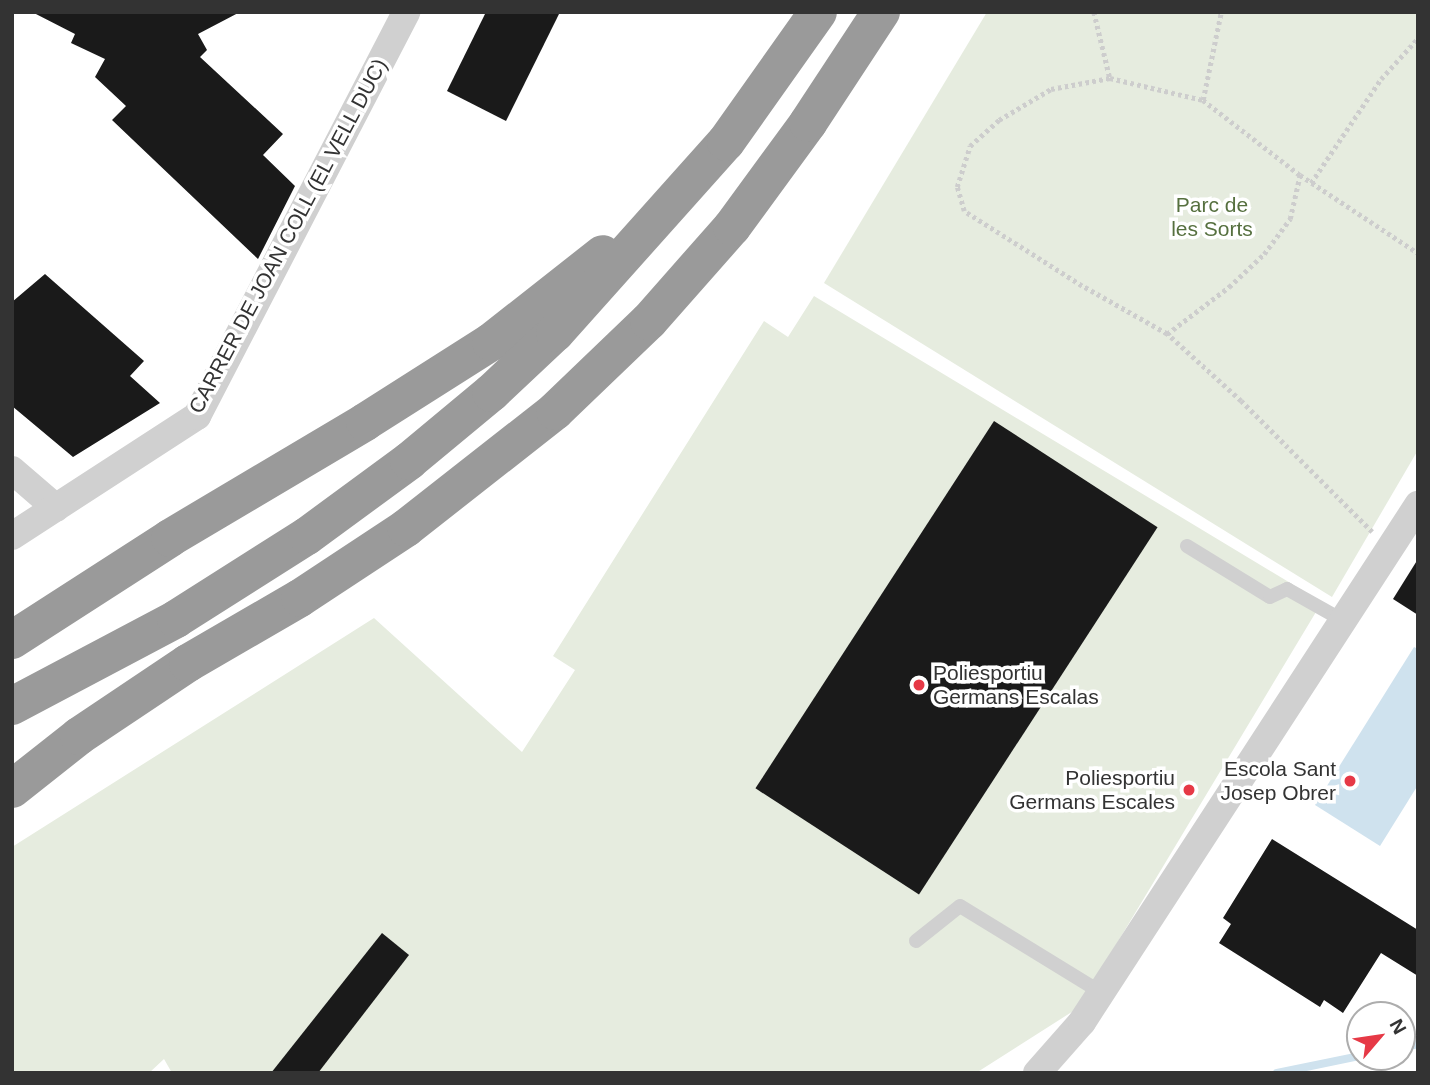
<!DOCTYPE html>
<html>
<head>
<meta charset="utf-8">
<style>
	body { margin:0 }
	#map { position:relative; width:1430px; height:1085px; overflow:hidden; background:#fff; font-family:Arial,sans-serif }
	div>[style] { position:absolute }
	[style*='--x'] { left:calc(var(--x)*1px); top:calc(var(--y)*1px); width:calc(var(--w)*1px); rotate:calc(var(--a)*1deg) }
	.green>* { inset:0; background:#e6ecdf }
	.water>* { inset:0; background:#cfe2ee }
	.stream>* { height:8px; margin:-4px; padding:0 4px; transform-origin:4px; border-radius:4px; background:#cfe2ee }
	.building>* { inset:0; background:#1a1a1a; transform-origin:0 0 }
	.path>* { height:4.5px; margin-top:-2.25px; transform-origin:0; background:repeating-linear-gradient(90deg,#cdcdcd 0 3.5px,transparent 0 7px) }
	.lane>* { height:14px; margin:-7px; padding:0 7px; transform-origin:7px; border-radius:7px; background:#d0d0d0 }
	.street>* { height:28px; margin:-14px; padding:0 14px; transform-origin:14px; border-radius:14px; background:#d0d0d0 }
	.highway>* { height:38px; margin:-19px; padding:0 19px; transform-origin:19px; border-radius:19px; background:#9a9a9a }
	.dots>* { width:19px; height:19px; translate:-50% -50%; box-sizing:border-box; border:4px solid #fff; border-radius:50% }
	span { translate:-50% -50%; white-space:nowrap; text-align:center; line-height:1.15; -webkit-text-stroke:7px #fff; paint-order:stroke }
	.park-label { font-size:21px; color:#56703f }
	.street-label { font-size:21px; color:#333 }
	.poi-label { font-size:21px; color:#333 }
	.left { translate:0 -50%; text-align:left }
	.right { translate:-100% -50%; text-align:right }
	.frame { position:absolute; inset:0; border:14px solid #333; pointer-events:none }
	.north { position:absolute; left:1346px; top:1001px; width:70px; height:70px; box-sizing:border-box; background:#fff; border:2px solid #adadad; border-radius:50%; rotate:61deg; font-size:19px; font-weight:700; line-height:28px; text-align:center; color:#333 }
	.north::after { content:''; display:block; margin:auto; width:24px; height:32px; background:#e63946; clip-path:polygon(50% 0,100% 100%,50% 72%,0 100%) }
</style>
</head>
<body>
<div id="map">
	<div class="green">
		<div style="clip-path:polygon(987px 12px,1418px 12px,1418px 450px,1332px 597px,824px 283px)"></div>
		<div style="clip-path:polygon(814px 296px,1322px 602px,1078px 1008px,976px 1073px,172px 1073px,164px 1059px,149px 1073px,12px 1073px,12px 847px,374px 618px,522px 752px,575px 670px,553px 656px,764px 321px,788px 337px)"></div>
	</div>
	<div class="water">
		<div style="clip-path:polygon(1414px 647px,1418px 649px,1418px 785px,1380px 846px,1315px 805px)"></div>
	</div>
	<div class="stream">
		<div style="--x:1402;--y:1048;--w:16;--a:-14"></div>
		<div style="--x:1277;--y:1073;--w:85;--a:-11.6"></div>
	</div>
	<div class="building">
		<div style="clip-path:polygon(32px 12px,240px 12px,198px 34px,207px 50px,200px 57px,283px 134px,263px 155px,295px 186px,258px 259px,112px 120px,126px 106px,95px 77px,105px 59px,71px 43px,75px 34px)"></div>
		<div style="clip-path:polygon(486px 12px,560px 12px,506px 121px,447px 91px)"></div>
		<div style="clip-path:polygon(45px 274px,144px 361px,130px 376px,160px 403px,73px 457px,12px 406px,12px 302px)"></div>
		<div style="left:994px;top:421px;width:195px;height:438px;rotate:33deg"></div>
		<div style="clip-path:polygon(1418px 559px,1418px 615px,1393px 599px)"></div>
		<div style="clip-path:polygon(1272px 839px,1418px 930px,1418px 976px,1381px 953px,1343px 1013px,1324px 1000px,1320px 1007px,1219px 943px,1231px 924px,1223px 918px)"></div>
		<div style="clip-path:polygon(382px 933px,409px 955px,318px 1073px,271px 1073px)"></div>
	</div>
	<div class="path">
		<div style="--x:1094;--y:12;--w:68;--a:76.4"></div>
		<div style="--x:1203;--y:100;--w:90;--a:-78.4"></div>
		<div style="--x:1311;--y:183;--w:125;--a:-56.1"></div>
		<div style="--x:1381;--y:79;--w:55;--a:-47.9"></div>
		<div style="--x:1167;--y:334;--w:78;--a:-37.2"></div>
		<div style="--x:1229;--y:287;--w:48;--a:-43.3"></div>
		<div style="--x:1264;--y:254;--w:44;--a:-53.4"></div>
		<div style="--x:1290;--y:219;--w:45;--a:-77.2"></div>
		<div style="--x:1372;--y:532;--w:185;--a:-135"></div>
		<div style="--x:1241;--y:401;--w:100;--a:-137.8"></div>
		<div style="--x:1167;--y:334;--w:98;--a:-150.5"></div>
		<div style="--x:1082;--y:286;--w:140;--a:-147.6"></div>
		<div style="--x:964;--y:211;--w:25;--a:-106"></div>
		<div style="--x:957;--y:187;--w:43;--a:-72.4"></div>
		<div style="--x:970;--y:146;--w:39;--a:-42"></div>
		<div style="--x:999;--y:120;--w:61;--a:-30.8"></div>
		<div style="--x:1051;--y:89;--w:60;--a:-10.6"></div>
		<div style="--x:1110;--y:78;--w:96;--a:13.3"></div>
		<div style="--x:1203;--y:100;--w:123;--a:37.7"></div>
		<div style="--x:1300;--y:175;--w:141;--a:33.5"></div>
	</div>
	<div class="lane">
		<div style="--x:1187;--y:546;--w:97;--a:31.6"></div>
		<div style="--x:1270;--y:597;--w:19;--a:-25"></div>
		<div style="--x:1287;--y:589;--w:65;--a:29.3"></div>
		<div style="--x:916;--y:941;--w:56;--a:-38.5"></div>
		<div style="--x:960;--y:906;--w:167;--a:31.5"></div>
	</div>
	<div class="street">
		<div style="--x:12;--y:470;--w:58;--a:40.8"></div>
		<div style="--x:12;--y:536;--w:221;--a:-33"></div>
		<div style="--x:197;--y:416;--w:455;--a:-62.6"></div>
		<div style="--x:1037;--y:1073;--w:68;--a:-48.6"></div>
		<div style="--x:1082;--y:1022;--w:617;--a:-56.98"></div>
	</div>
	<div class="highway">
		<div style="--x:12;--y:640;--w:188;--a:-32.8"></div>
		<div style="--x:170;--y:538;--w:227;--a:-30.7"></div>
		<div style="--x:365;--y:422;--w:149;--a:-32.4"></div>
		<div style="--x:491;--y:342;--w:142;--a:-38.2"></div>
		<div style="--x:12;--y:706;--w:186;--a:-27.9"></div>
		<div style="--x:176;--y:619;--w:155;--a:-32.4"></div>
		<div style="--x:307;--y:536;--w:127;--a:-36.3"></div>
		<div style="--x:409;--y:461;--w:107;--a:-39.7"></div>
		<div style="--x:491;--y:393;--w:88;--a:-43.2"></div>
		<div style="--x:555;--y:333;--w:256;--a:-48.2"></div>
		<div style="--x:726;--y:142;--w:159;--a:-54.7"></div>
		<div style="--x:12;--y:789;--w:85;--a:-38.3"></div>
		<div style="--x:79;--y:736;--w:131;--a:-33.8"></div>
		<div style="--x:188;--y:663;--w:129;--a:-30.1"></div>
		<div style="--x:300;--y:598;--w:127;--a:-33.4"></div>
		<div style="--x:406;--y:528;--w:189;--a:-38.1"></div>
		<div style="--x:555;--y:411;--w:130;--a:-43.8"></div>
		<div style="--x:649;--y:321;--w:125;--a:-48.6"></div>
		<div style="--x:732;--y:227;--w:129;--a:-53.8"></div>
		<div style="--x:808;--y:123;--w:133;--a:-56.7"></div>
	</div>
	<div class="dots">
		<div style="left:919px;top:685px;background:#e63946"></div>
		<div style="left:1350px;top:781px;background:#e63946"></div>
		<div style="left:1189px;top:790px;background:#e63946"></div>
	</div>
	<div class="park-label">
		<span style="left:1212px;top:217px">Parc de<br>les Sorts</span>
	</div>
	<div class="street-label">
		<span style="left:288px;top:236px;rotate:-62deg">CARRER DE JOAN COLL (EL VELL DUC)</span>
	</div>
	<div class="poi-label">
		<span class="left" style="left:933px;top:685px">Poliesportiu<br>Germans Escalas</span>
		<span class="right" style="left:1336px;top:781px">Escola Sant<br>Josep Obrer</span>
		<span class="right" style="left:1175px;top:790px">Poliesportiu<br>Germans Escales</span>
	</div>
	<div class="frame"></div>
	<div class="north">N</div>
</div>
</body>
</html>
